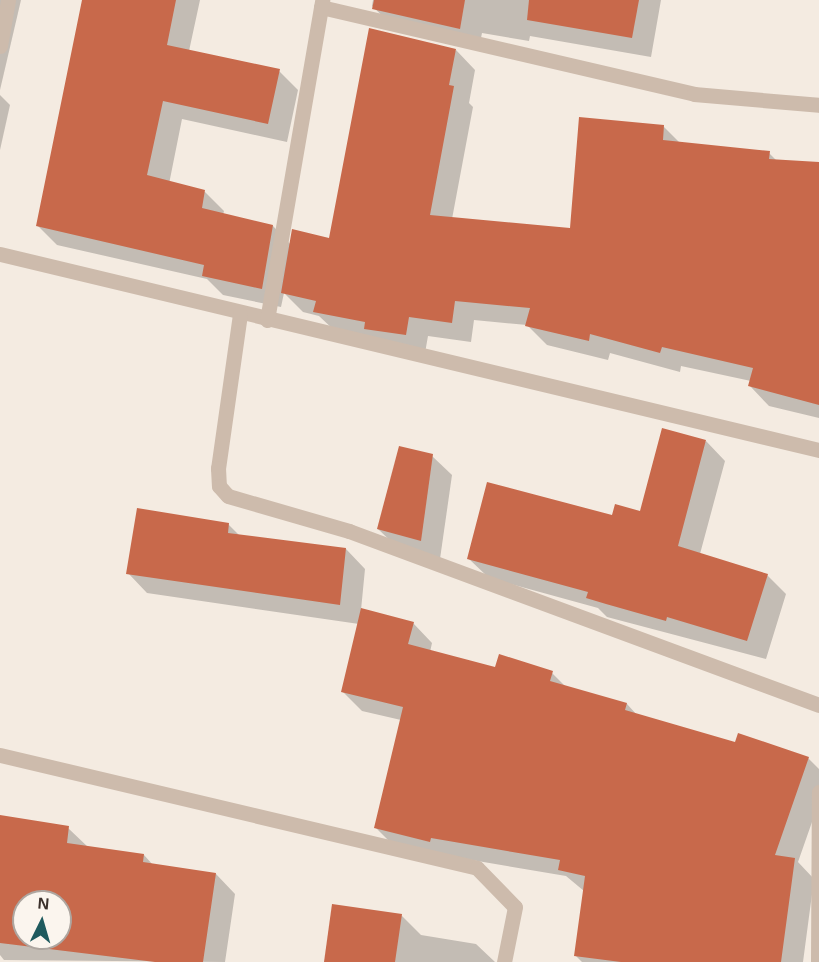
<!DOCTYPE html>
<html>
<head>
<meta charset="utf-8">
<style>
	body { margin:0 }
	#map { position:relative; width:819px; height:962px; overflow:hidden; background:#f4ebe1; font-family:Helvetica,sans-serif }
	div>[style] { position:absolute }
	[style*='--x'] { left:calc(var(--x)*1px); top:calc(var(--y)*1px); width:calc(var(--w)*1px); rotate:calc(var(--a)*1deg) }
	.shadow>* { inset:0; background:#0003 }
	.building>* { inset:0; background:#c8694b }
	.street>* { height:15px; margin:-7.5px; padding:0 7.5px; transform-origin:7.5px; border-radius:7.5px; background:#cdbbac }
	span { translate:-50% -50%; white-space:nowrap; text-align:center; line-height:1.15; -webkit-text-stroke:4.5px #fbf5ee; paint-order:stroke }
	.north { position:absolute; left:12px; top:890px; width:60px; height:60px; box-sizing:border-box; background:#fbf5ee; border:2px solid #aea6a0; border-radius:50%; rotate:5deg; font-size:16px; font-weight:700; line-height:24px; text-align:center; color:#3b302b }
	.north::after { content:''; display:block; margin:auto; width:21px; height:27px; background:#1f5a5e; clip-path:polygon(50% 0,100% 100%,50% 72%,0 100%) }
</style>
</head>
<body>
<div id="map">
	<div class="shadow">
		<div style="clip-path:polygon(0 0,21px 0,0 90px)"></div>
		<div style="clip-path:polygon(85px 0,200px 0,189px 51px,279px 71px,298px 90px,287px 142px,182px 119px,169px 184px,205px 192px,224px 211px,223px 215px,273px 226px,291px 245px,330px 240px,456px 50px,475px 70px,469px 103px,473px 107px,452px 219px,571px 229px,663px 126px,681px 144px,769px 153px,778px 162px,819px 165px,819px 418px,769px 406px,750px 386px,751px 381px,681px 366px,680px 372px,610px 353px,608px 360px,547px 345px,527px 325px,474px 320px,471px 342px,428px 336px,425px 353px,335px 331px,319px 316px,303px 312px,284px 293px,281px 307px,223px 295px,207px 279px,57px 245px,38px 226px)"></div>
		<div style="clip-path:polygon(373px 0,661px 0,651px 57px,530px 36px,529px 41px,482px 33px,479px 48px,392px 25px,372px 6px)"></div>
		<div style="clip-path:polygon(0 95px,10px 105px,0 150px)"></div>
		<div style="clip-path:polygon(706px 441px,725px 461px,700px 554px,767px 575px,786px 594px,766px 659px,607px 617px,598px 608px,489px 578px,469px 559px,613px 517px,641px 513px)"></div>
		<div style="clip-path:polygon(432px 456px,452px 475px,440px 559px,398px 548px,378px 529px)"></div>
		<div style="clip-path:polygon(228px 524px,240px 536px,346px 549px,365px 569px,361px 610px,413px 623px,432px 643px,430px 652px,496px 669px,552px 673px,566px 687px,627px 704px,637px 715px,736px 744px,808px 758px,819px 769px,819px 802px,798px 862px,814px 879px,803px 962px,582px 962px,575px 955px,584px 891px,566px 876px,395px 847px,375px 827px,401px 720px,362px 711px,342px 691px,359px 624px,147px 593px,128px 573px)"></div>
		<div style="clip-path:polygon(evenodd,68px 828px,89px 848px,144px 855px,153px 865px,216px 874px,235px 894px,225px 962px,4px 960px,0 955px,0 834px,68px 828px,24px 902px,60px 902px,60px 938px,24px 938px,24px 902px)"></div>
		<div style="clip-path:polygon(401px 915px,421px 935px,476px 944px,495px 962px,325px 962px)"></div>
	</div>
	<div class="building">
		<div style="clip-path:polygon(82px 0,176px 0,167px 45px,280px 69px,268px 124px,163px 101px,147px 175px,205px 190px,202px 208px,273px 225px,262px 289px,202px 276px,204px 265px,36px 226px)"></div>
		<div style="clip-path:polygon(374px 0,465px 0,460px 29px,372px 9px)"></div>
		<div style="clip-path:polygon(529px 0,639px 0,632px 38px,527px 20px)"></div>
		<div style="clip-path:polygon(369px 28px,456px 49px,449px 85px,454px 86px,430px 215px,570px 228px,579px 117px,664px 125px,663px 140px,770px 151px,769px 159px,819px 162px,819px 405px,748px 386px,753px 368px,662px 347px,660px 353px,590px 334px,589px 341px,525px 326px,530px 308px,455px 301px,452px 323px,409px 317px,406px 335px,364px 329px,365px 322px,313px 312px,316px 301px,281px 293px,292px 229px,329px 238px)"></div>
		<div style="clip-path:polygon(662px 428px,706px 440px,678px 546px,768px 574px,747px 641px,667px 617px,666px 621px,606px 604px,586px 598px,588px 592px,467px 559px,487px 482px,612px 515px,615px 504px,640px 511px)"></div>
		<div style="clip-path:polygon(399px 446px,433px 454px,421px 541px,377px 529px)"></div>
		<div style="clip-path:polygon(137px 508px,229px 523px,228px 533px,346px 548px,340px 605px,126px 574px)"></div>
		<div style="clip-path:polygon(361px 608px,414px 622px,408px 644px,495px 667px,499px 654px,553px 671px,550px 681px,627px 703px,625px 710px,735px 742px,738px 733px,809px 757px,775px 855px,795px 858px,781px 962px,621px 962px,574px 956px,585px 876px,558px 870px,560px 860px,431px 838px,430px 842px,374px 828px,403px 707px,341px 692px)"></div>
		<div style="clip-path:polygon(evenodd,0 815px,69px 826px,67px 843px,144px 854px,143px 862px,216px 873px,203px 962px,155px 962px,0 943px,0 815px,24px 902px,60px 902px,60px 938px,24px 938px,24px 902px)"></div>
		<div style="clip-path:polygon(332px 904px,402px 914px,395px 962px,324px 962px)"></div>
	</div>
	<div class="street">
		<div style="--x:321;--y:7;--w:383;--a:13.1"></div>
		<div style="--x:694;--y:94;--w:125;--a:5"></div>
		<div style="--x:0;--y:46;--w:47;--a:-80.1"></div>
		<div style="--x:0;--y:254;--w:842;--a:13.46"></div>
		<div style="--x:240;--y:314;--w:156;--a:98.1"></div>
		<div style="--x:218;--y:468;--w:18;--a:87"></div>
		<div style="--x:219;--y:486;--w:13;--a:48"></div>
		<div style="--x:228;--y:496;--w:126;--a:16.1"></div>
		<div style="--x:349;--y:531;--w:501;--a:20.32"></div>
		<div style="--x:267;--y:320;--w:325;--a:-80.2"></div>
		<div style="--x:0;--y:755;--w:490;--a:13.3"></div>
		<div style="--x:477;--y:868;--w:54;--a:45.7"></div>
		<div style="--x:515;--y:907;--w:56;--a:101.3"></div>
		<div style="--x:818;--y:962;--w:170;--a:-89.7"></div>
	</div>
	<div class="north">N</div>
</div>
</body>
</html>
